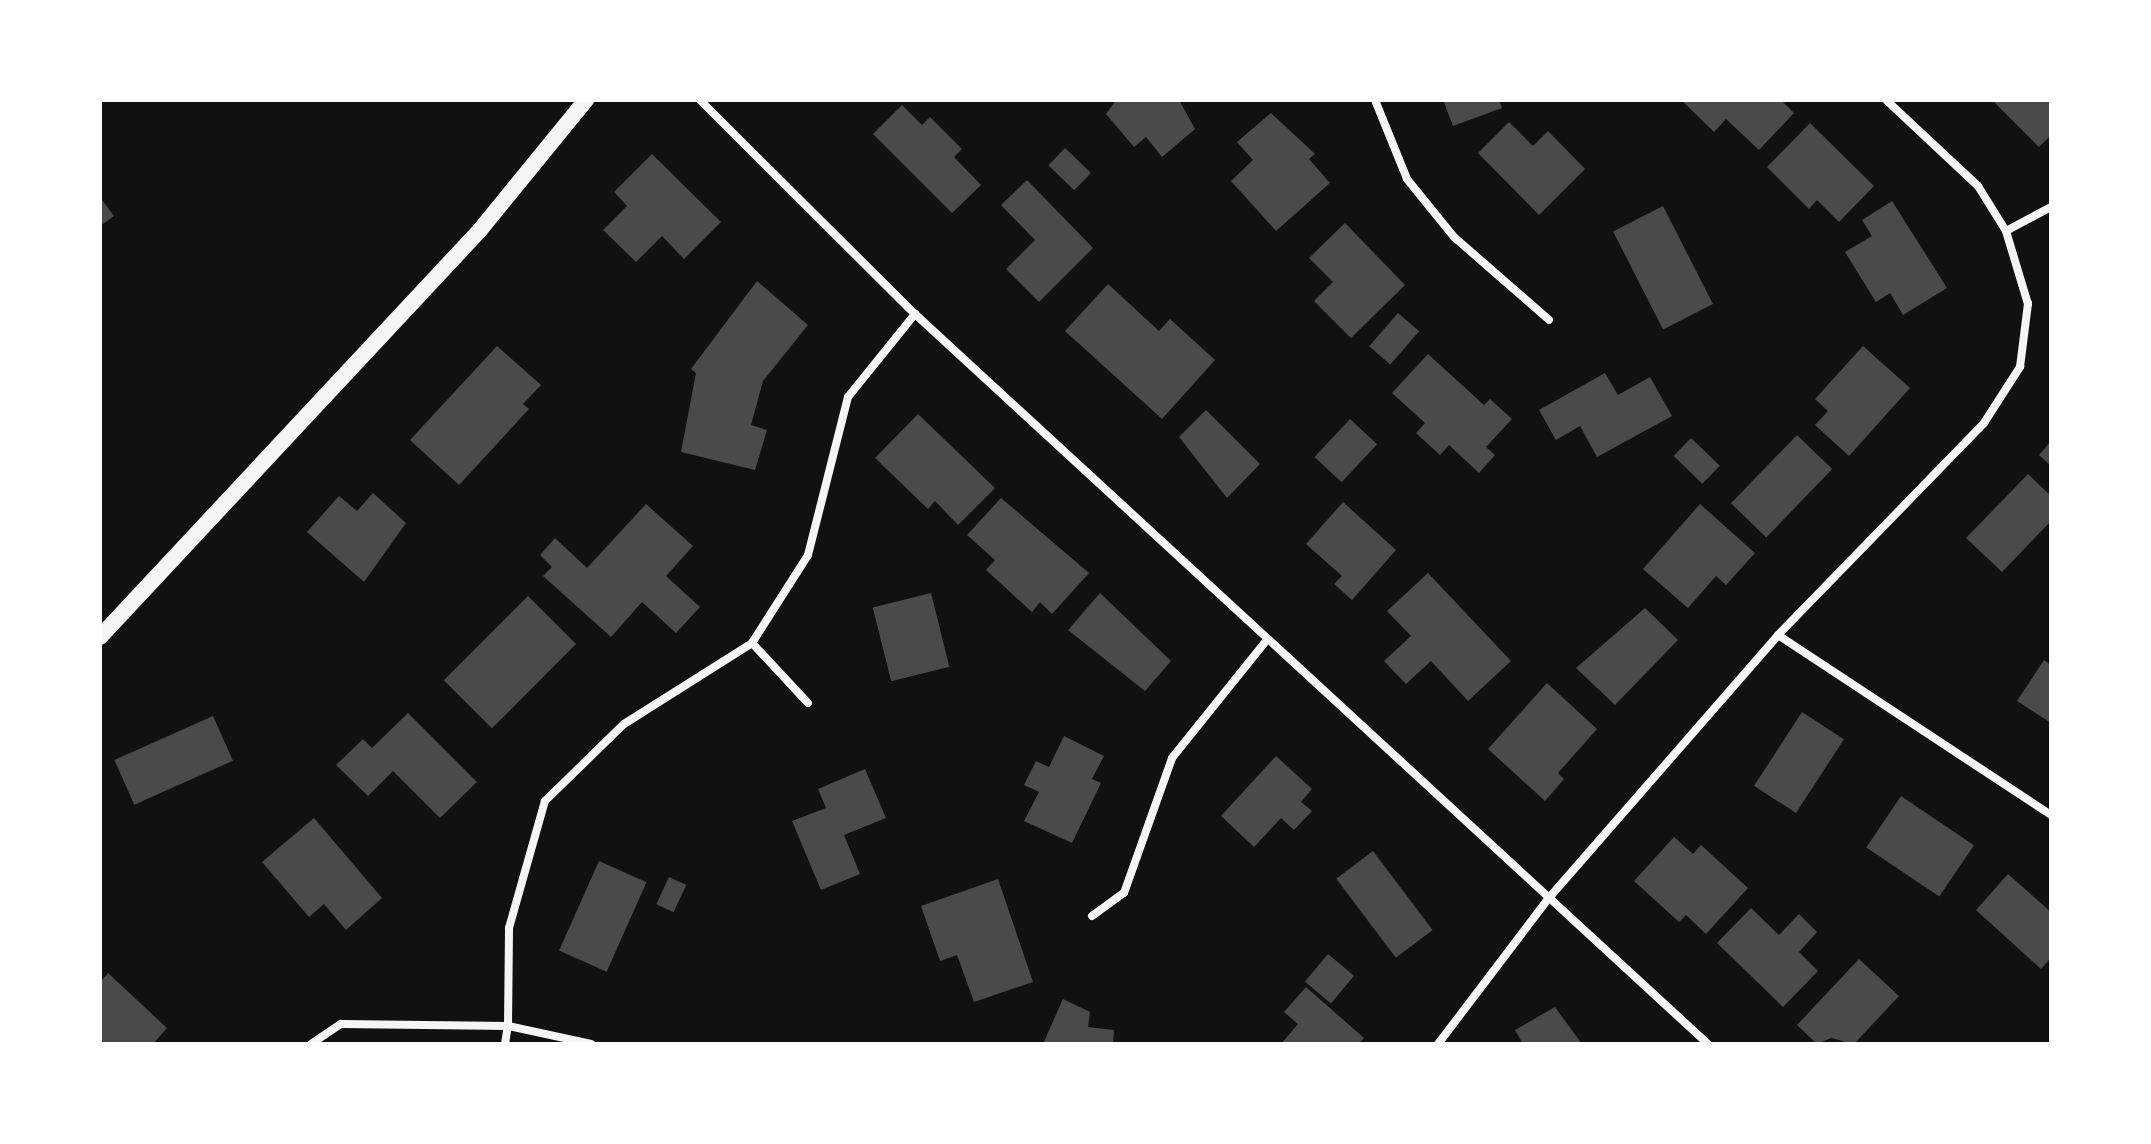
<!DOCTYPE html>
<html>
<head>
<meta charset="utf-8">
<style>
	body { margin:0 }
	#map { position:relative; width:2151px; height:1144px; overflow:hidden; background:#111; font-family:Arial,sans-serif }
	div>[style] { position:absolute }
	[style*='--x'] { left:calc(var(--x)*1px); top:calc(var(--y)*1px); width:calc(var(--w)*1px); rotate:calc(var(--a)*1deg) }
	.building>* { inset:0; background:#4a4a4a; transform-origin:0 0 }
	.minor>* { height:8px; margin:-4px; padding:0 4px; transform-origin:4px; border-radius:4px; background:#f5f5f5 }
	.secondary>* { height:16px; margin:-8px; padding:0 8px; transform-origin:8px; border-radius:8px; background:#f5f5f5 }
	span { translate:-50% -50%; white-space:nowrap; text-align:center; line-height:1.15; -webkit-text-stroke:6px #fff; paint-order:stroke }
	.frame { position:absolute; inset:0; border:102px solid #fff; pointer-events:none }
</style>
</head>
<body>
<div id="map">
	<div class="building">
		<div style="clip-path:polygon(1116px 100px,1179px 100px,1195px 129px,1162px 157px,1146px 137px,1134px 147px,1106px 114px)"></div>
		<div style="clip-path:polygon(1443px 100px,1499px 100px,1502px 108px,1453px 126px)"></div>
		<div style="clip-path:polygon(1681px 100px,1781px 100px,1794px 113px,1759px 150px,1726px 119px,1714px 132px)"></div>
		<div style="clip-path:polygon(1992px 100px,2051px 100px,2051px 135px,2039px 147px)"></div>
		<div style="clip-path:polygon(902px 105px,922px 125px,930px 117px,962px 149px,954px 157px,981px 185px,952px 213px,873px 134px)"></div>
		<div style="clip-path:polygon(1271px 113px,1315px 154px,1309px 159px,1330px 183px,1276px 231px,1231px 181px,1253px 160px,1237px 142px)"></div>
		<div style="clip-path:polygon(1509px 122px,1533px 146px,1548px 131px,1585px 169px,1539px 215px,1478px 153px)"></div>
		<div style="clip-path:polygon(1810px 123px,1874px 186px,1839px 222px,1817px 200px,1809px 209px,1767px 167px)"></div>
		<div style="left:1065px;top:148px;width:36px;height:24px;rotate:44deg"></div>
		<div style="clip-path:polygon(652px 154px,721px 222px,684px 259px,662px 236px,636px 262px,603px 230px,627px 206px,614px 192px)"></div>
		<div style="clip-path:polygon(1027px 180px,1093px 248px,1039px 302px,1006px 269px,1035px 240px,1001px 205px)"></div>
		<div style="clip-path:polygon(100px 197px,114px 216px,100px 226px)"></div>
		<div style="clip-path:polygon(1892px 201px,1947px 288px,1903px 315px,1890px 293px,1876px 302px,1845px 252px,1872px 236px,1862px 220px)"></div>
		<div style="left:1663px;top:206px;width:110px;height:56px;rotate:63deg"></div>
		<div style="clip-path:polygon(1345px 223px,1405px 285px,1351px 338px,1314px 301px,1333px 282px,1309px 258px)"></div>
		<div style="clip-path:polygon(757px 281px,808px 325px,763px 381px,751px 425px,767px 430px,755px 470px,681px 452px,696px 373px,691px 369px)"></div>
		<div style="clip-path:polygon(1108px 284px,1159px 331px,1170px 319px,1215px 360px,1162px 419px,1065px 331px)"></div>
		<div style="left:1398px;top:313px;width:28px;height:44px;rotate:41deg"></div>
		<div style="clip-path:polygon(497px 346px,541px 385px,523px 404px,529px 409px,459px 485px,410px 440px)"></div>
		<div style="clip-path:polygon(1863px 346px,1910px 388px,1849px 456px,1815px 425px,1828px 411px,1815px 399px)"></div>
		<div style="clip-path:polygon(1428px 354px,1484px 405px,1490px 399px,1512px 419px,1486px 447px,1495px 455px,1479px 473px,1449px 445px,1440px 455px,1416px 433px,1425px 423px,1392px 393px)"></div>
		<div style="clip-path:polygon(1605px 373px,1618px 395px,1650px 377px,1672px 416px,1597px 457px,1580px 426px,1556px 440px,1539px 410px)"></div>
		<div style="clip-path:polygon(1206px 410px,1260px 464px,1227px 498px,1179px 437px)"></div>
		<div style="clip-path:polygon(918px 414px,995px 488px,958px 525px,935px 501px,928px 509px,875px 458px)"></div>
		<div style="left:1350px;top:419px;width:37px;height:52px;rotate:43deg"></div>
		<div style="left:1797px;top:435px;width:49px;height:95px;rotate:44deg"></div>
		<div style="left:1691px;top:438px;width:40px;height:25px;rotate:44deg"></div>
		<div style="clip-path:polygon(2051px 441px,2051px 466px,2039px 455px)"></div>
		<div style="clip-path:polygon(2028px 474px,2051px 496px,2051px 521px,2002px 572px,1966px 538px)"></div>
		<div style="clip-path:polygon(373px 493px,406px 523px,364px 582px,307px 532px,339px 496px,357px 511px)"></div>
		<div style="clip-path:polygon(1001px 498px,1089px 573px,1052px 614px,1040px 602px,1032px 612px,986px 570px,995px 560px,967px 535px)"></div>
		<div style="clip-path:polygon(1343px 502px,1396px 550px,1352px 600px,1334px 584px,1342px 576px,1306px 544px)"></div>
		<div style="clip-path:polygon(646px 504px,693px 546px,666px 576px,700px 607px,676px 633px,642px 602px,611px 637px,543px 576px,552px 567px,540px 555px,555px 538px,587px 568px)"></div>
		<div style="clip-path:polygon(1700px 504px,1755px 553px,1726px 585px,1716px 576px,1688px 608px,1643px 569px)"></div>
		<div style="clip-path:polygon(1428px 573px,1511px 661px,1468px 701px,1431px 661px,1406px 684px,1384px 661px,1411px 636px,1387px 611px)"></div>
		<div style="left:931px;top:593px;width:76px;height:60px;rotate:76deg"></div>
		<div style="clip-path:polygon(1100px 593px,1171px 661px,1145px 691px,1068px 630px)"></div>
		<div style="left:528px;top:596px;width:68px;height:119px;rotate:45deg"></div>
		<div style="clip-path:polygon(1645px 608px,1678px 640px,1615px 705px,1576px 668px)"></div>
		<div style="clip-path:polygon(2044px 660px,2051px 665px,2051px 723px,2017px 701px)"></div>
		<div style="clip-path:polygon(1547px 683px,1597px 729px,1558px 773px,1564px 779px,1545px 801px,1488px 749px)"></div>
		<div style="left:1802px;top:712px;width:50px;height:88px;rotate:33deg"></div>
		<div style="clip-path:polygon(408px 713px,477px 782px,440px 818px,393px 771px,368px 796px,336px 765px,363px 739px,372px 748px)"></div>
		<div style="left:213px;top:716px;width:49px;height:108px;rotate:66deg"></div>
		<div style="clip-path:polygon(1064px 736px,1104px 756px,1092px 779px,1101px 783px,1072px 843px,1024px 821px,1039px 792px,1024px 785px,1036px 761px,1049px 767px)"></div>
		<div style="clip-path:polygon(1276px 756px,1312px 789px,1301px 802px,1312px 811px,1294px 830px,1281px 818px,1254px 847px,1221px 816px)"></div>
		<div style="clip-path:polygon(865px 769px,886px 818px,844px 835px,860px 874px,821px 890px,792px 821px,826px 808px,818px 789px)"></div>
		<div style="left:1901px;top:796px;width:88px;height:62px;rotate:34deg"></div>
		<div style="clip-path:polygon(314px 818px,382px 898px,346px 930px,324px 904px,309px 917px,262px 862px)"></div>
		<div style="clip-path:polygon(1674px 837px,1693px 854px,1701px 845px,1748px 888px,1706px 934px,1686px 915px,1679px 922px,1634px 881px)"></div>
		<div style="left:1373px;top:851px;width:99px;height:46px;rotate:53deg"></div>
		<div style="left:599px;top:861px;width:52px;height:98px;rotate:24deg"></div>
		<div style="clip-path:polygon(2008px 874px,2051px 912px,2051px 958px,2041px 969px,1976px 910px)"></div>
		<div style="left:669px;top:877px;width:19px;height:30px;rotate:25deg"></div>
		<div style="clip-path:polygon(998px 879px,1033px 982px,974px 1002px,957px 955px,940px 961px,921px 906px)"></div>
		<div style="clip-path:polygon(1751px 908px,1779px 935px,1799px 914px,1817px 932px,1799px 952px,1818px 971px,1783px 1007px,1717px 943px)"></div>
		<div style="left:1328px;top:954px;width:34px;height:36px;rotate:40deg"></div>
		<div style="clip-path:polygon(1859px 959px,1899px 996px,1854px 1044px,1831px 1038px,1817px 1044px,1797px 1025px)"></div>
		<div style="clip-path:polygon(108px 973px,167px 1028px,153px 1044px,100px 1044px,100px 982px)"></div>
		<div style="clip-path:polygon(1306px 987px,1364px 1038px,1358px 1044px,1281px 1044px,1298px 1024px,1284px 1012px)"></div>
		<div style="clip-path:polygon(1063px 999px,1090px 1012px,1088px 1027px,1114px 1030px,1113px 1044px,1043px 1044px)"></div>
		<div style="clip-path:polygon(1555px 1007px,1582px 1044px,1523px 1044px,1515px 1030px)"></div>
	</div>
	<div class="minor">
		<div style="--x:700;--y:100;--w:303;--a:44.9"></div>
		<div style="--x:915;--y:314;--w:1078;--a:42.63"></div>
		<div style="--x:1375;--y:100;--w:85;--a:67.9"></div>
		<div style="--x:1407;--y:179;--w:75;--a:51"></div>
		<div style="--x:1454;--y:237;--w:126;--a:41.1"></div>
		<div style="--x:2006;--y:231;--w:51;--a:-28.1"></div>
		<div style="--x:1778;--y:635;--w:327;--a:33.4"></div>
		<div style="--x:752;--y:643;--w:82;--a:47"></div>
		<div style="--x:1092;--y:916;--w:39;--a:-36"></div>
		<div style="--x:1124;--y:893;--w:143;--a:-70.4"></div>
		<div style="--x:1172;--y:758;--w:150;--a:-51.2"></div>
		<div style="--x:311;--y:1044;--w:36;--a:-34"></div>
		<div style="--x:341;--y:1024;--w:167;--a:0.7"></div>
		<div style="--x:508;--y:1026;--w:98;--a:-89.4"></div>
		<div style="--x:509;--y:928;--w:132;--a:-74.2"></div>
		<div style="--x:545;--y:801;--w:110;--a:-44.3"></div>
		<div style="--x:624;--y:724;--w:151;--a:-32.3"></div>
		<div style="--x:752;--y:643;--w:104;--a:-57.5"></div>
		<div style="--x:808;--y:555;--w:163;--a:-75.8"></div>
		<div style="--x:848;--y:397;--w:107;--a:-51.1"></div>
		<div style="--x:505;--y:1044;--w:18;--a:-81"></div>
		<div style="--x:508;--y:1026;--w:85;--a:12.2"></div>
		<div style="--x:1438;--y:1044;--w:182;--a:-52.8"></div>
		<div style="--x:1548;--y:899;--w:350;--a:-48.9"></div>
		<div style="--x:1778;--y:635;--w:296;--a:-45.8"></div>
		<div style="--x:1984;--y:423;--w:67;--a:-57.3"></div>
		<div style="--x:2020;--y:367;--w:64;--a:-82.8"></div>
		<div style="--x:2028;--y:304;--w:76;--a:-106.8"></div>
		<div style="--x:2006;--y:231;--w:53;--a:-121.9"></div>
		<div style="--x:1978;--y:186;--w:126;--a:-136.9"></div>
	</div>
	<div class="secondary">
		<div style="--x:100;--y:637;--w:557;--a:-46.96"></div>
		<div style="--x:480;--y:230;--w:168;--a:-50.8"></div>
	</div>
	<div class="frame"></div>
</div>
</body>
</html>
